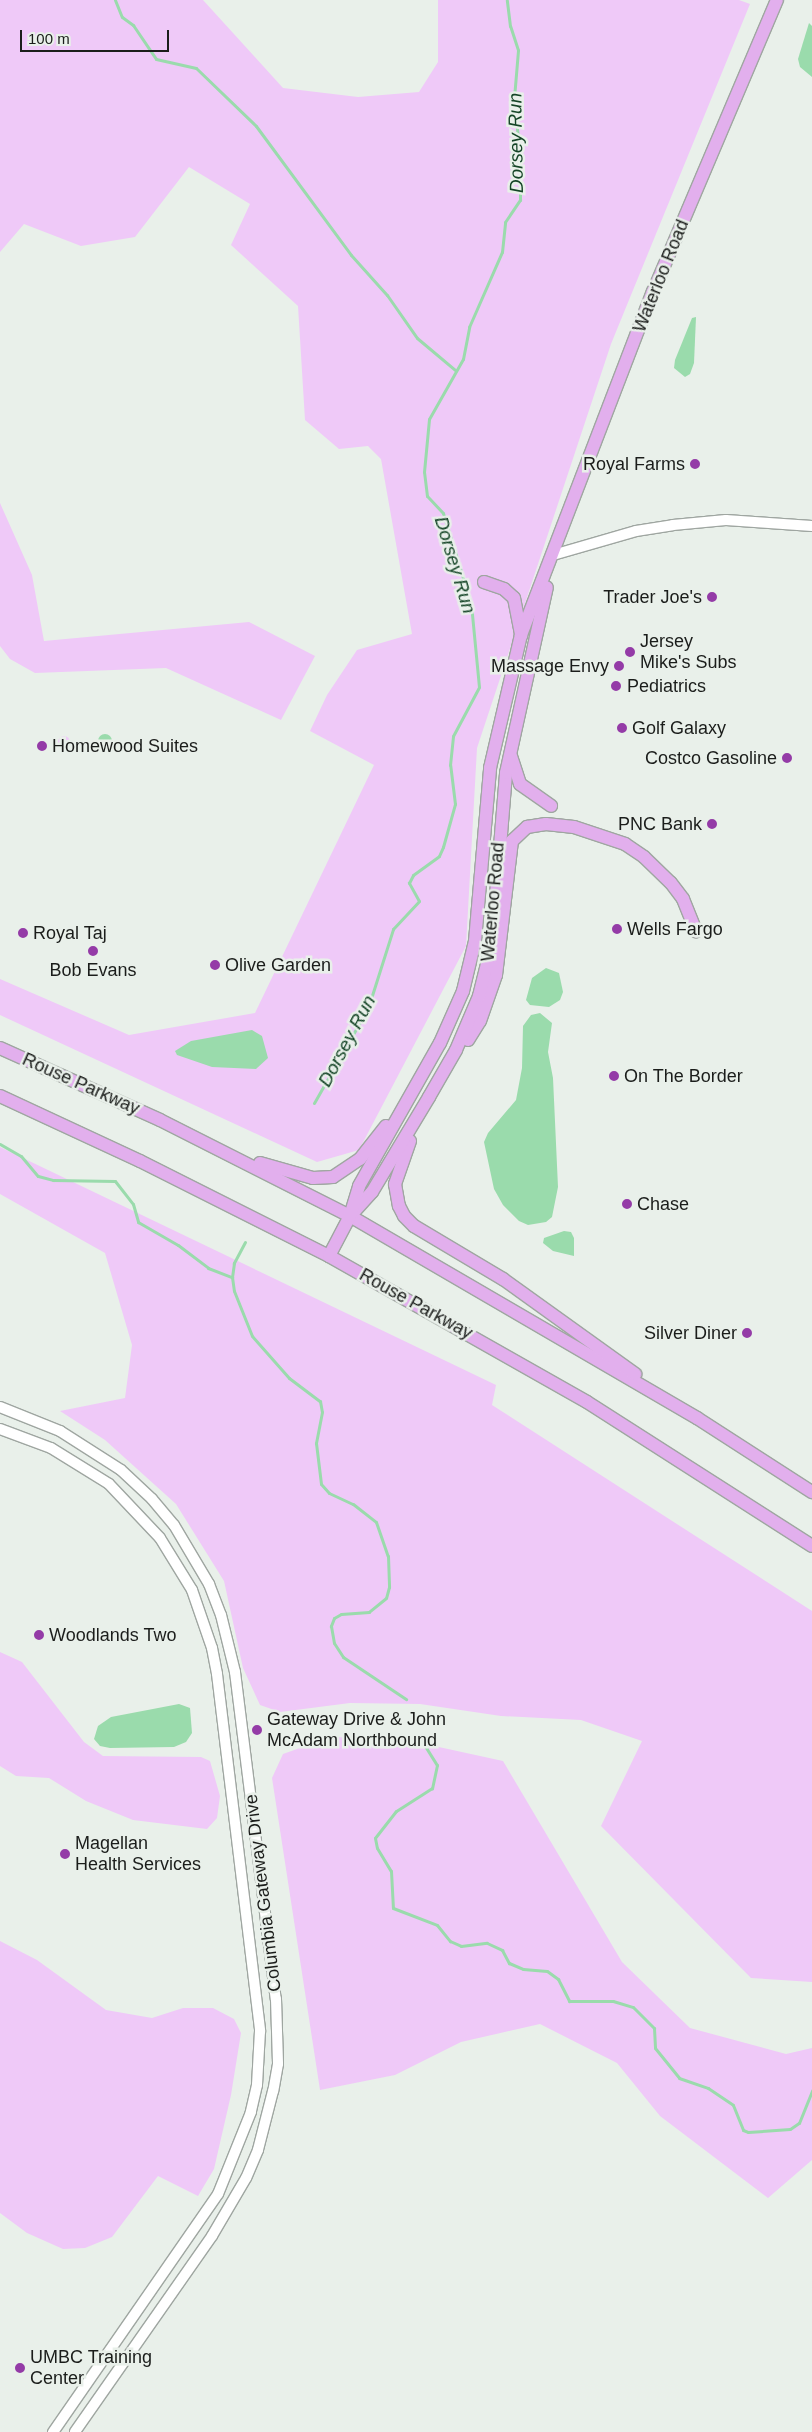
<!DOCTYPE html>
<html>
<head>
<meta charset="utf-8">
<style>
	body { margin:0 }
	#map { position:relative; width:812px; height:2432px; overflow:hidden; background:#e9f0ea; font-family:Arial,sans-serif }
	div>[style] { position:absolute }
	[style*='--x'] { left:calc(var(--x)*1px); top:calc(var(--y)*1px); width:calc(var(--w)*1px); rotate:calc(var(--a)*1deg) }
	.green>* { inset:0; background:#efc9f8 }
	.round { border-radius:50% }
	.water>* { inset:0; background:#9adbac }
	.stream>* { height:3px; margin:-1.5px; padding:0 1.5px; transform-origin:1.5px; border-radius:1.5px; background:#9adbac }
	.roads { filter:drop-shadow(1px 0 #9fa6a1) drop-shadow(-1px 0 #9fa6a1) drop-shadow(0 1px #9fa6a1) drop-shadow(0 -1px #9fa6a1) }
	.minor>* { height:10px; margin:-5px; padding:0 5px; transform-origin:5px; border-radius:5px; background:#fff }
	.major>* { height:12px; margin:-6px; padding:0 6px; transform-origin:6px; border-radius:6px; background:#e2afed }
	.dots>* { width:14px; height:14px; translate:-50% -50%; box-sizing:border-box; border:2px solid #e9f0ea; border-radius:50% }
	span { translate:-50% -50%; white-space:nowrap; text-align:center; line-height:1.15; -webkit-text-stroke:5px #e9f0ea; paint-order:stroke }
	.street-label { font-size:18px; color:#1b1d1b }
	.poi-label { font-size:18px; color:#1b1d1b }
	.right { translate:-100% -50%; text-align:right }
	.left { translate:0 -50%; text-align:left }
	.water-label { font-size:19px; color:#154527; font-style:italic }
	.scale { position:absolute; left:20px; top:30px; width:149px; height:22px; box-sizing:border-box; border:2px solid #1b1d1b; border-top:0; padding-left:6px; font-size:15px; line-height:18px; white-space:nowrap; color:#1b1d1b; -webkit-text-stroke:4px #e9f0ea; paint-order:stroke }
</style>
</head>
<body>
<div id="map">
	<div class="green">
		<div style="clip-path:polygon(0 0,203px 0,283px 88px,358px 97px,419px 92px,438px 62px,438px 0,739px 0,750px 4px,611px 344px,477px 748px,466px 946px,359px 1150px,317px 1162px,0 1015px,0 979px,129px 1035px,255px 1013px,374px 765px,310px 731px,327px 695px,357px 650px,412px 634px,381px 459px,368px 446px,339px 449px,305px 420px,298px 306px,231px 245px,250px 204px,189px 167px,135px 237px,81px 246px,24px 224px,0 252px)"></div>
		<div style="clip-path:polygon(0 503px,32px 575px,44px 641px,249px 622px,315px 656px,281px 720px,166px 668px,35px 673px,10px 659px,0 646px)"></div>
		<div class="round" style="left:58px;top:736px;width:12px;height:12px"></div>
		<div style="clip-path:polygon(0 1147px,496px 1385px,492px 1405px,812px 1611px,812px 1982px,751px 1978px,601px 1826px,642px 1741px,581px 1720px,501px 1716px,420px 1704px,350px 1703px,280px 1712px,260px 1705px,243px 1668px,224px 1581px,176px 1504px,105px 1440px,60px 1411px,125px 1398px,132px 1345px,105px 1253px,0 1194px)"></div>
		<div style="clip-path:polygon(0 1652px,22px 1662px,84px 1742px,103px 1756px,201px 1757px,210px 1761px,220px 1796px,217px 1818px,207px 1829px,133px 1820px,86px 1801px,49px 1778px,16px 1776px,0 1766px)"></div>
		<div style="clip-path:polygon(331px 1737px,402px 1739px,503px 1761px,622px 1962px,690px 2028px,786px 2054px,812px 2048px,812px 2160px,768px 2198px,660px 2116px,617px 2063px,540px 2024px,461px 2042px,395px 2075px,320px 2090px,272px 1778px,283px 1754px)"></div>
		<div style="clip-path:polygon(0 1941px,37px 1960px,106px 2010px,152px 2018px,183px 2008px,213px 2008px,234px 2019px,241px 2033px,231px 2095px,214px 2169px,198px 2196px,158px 2176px,112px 2237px,85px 2248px,63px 2249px,27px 2233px,0 2213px)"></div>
	</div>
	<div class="water">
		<div style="clip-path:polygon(809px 23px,812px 26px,812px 77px,800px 67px,798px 59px)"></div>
		<div style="clip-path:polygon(696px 317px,694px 363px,690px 374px,685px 377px,674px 368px,675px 360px,692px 318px)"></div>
		<div class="round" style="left:98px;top:734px;width:14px;height:14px"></div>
		<div style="clip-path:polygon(546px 968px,559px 973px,563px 992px,560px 1000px,549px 1007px,530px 1005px,526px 1000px,532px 978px)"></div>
		<div style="clip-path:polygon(540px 1013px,552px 1023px,548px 1052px,553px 1078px,558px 1187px,552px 1217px,546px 1222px,528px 1225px,519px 1221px,503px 1205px,494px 1189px,484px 1142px,488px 1133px,516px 1100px,522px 1068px,523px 1026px,531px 1015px)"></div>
		<div style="clip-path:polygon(252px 1030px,262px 1036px,268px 1058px,256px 1069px,212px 1067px,177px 1055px,175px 1051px,191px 1041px)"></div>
		<div style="clip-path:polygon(564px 1231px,571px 1232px,574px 1238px,574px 1256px,553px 1251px,543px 1243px,544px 1238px)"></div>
		<div style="clip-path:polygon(179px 1704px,190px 1708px,192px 1733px,186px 1742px,174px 1747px,110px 1748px,100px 1746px,94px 1739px,98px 1726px,111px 1717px)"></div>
	</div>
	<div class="stream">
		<div style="--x:115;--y:0;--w:18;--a:68"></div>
		<div style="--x:122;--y:17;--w:14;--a:36"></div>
		<div style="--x:133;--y:25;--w:41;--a:55.9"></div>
		<div style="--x:156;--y:59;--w:41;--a:12.7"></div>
		<div style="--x:196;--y:68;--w:83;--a:44"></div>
		<div style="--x:256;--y:126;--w:160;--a:53.6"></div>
		<div style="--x:351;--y:255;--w:54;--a:48"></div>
		<div style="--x:387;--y:295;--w:52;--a:55.1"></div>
		<div style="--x:417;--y:338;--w:50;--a:40.1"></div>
		<div style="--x:314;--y:1103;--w:109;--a:-60.4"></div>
		<div style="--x:368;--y:1008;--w:83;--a:-72.4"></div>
		<div style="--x:393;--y:929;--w:38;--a:-47"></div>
		<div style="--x:419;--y:901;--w:21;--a:-119"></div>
		<div style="--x:409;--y:883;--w:9;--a:-63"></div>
		<div style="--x:413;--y:875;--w:32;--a:-36"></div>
		<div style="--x:439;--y:856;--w:10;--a:-66"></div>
		<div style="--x:443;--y:847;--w:45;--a:-74.4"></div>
		<div style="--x:455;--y:804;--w:39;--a:-97"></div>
		<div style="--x:450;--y:765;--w:29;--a:-84"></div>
		<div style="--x:453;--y:736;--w:55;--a:-62"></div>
		<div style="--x:479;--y:687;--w:83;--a:-95.5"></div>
		<div style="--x:471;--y:604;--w:95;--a:-107.1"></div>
		<div style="--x:443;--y:513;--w:23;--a:-133"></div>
		<div style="--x:427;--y:496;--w:24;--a:-97"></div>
		<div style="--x:424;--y:472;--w:53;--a:-84.6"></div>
		<div style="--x:429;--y:419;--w:69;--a:-60.5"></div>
		<div style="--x:463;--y:359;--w:33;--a:-79"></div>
		<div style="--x:469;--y:327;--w:82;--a:-66.3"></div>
		<div style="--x:502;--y:252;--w:30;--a:-84"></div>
		<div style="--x:505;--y:222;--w:27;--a:-56"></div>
		<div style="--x:520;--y:200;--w:41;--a:-90"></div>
		<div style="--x:520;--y:159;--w:61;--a:-95.6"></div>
		<div style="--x:514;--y:98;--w:48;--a:-85.2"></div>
		<div style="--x:518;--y:50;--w:25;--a:-108"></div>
		<div style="--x:510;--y:26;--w:26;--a:-97"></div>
		<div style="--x:0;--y:1144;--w:24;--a:30"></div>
		<div style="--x:21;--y:1156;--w:26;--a:50"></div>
		<div style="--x:38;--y:1176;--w:16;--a:15"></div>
		<div style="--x:53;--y:1180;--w:62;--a:0.9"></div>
		<div style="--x:115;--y:1181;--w:29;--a:52"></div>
		<div style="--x:133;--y:1204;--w:19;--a:74"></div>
		<div style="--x:138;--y:1222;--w:46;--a:29.9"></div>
		<div style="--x:178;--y:1245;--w:38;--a:37"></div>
		<div style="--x:208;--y:1268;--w:26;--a:21"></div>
		<div style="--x:245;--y:1242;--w:24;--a:118"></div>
		<div style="--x:234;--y:1263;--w:14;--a:98"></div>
		<div style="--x:232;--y:1277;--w:14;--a:82"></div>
		<div style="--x:234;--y:1291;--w:48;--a:68.2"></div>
		<div style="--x:252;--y:1336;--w:56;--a:48.6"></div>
		<div style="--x:289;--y:1378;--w:39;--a:37"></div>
		<div style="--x:320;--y:1401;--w:11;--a:80"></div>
		<div style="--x:322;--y:1412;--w:32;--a:101"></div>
		<div style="--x:316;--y:1443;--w:41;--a:83"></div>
		<div style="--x:321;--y:1484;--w:12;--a:48"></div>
		<div style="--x:329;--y:1493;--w:26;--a:25"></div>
		<div style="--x:353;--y:1504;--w:29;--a:38"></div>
		<div style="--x:376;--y:1522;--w:36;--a:71"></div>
		<div style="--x:388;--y:1556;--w:31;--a:88"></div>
		<div style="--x:389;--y:1587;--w:11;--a:105"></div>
		<div style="--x:386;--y:1598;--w:22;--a:141"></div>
		<div style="--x:369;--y:1612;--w:28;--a:176"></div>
		<div style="--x:341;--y:1614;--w:8;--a:150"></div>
		<div style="--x:334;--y:1618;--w:9;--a:111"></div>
		<div style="--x:331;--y:1626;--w:17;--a:80"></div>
		<div style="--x:334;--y:1643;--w:17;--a:57"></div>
		<div style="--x:343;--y:1657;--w:76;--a:33.7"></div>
		<div style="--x:420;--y:1738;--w:32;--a:58"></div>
		<div style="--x:437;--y:1765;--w:24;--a:102"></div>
		<div style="--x:432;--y:1788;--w:43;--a:147.4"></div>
		<div style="--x:396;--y:1811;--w:34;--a:128"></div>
		<div style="--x:375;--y:1838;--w:10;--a:79"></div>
		<div style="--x:377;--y:1848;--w:27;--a:59"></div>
		<div style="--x:391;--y:1871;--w:37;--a:87"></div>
		<div style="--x:393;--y:1908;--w:47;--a:21.1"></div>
		<div style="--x:437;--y:1925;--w:21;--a:51"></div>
		<div style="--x:450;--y:1941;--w:12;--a:24"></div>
		<div style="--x:461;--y:1946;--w:26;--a:-7"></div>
		<div style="--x:487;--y:1943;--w:17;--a:25"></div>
		<div style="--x:502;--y:1950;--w:15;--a:62"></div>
		<div style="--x:509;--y:1963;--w:15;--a:23"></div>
		<div style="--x:523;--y:1969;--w:24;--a:5"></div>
		<div style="--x:547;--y:1971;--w:14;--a:36"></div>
		<div style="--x:558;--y:1979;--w:25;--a:63"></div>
		<div style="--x:569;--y:2001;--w:44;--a:0"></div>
		<div style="--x:613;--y:2001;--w:21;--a:17"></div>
		<div style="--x:633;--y:2007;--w:30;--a:45"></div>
		<div style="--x:654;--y:2028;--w:20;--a:87"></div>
		<div style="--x:655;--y:2048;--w:38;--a:51"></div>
		<div style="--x:679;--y:2078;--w:31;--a:19"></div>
		<div style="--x:708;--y:2088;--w:30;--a:34"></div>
		<div style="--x:733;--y:2105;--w:27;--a:68"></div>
		<div style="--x:743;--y:2130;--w:5;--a:22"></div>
		<div style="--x:748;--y:2132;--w:42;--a:-4.1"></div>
		<div style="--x:790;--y:2129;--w:11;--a:-34"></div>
		<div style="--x:799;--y:2123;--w:35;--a:-68"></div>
	</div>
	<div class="roads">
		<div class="minor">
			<div style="--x:553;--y:555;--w:86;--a:-16.1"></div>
			<div style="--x:636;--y:531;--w:37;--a:-9"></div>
			<div style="--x:673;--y:525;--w:53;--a:-5.4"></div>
			<div style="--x:726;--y:520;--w:86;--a:4"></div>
			<div style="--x:0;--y:1407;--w:65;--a:21.8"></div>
			<div style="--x:60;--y:1431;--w:72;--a:32.6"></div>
			<div style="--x:121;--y:1470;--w:42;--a:43.1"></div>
			<div style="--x:152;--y:1499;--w:34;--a:50"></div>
			<div style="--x:174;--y:1525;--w:69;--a:59.3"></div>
			<div style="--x:209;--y:1584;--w:33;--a:69"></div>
			<div style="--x:221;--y:1615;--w:59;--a:76.2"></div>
			<div style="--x:235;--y:1672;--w:330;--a:82.9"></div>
			<div style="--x:276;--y:1999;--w:65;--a:88.2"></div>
			<div style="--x:278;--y:2064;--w:27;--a:100"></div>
			<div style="--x:273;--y:2091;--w:61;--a:104.3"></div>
			<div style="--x:258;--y:2150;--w:30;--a:113"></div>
			<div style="--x:246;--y:2178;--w:67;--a:120.4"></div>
			<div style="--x:212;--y:2236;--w:239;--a:125"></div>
			<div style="--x:0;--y:1429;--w:54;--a:20.4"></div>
			<div style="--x:51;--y:1448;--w:68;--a:31.8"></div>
			<div style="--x:109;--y:1484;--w:74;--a:46.6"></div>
			<div style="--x:160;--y:1538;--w:61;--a:58.4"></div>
			<div style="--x:192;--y:1590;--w:61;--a:71"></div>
			<div style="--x:212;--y:1648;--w:26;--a:79"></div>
			<div style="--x:217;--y:1674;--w:360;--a:83.1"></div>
			<div style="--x:260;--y:2031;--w:54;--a:93.2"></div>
			<div style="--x:257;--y:2085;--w:28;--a:103"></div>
			<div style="--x:251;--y:2112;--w:88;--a:111.9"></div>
			<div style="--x:218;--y:2194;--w:290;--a:124.7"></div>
		</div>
		<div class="major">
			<div style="--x:484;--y:582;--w:21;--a:19"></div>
			<div style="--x:504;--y:589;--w:13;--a:42"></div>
			<div style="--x:514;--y:598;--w:38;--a:79"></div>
			<div style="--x:511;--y:756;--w:29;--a:72"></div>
			<div style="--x:520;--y:784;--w:38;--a:35"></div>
			<div style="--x:468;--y:1040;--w:22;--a:-58"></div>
			<div style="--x:480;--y:1021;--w:49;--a:-70.8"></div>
			<div style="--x:496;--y:975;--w:135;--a:-83.2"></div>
			<div style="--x:512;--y:841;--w:21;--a:-43"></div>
			<div style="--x:527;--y:827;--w:19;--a:-9"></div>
			<div style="--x:546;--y:824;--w:28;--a:6"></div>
			<div style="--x:574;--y:827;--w:54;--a:18.4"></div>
			<div style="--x:625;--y:844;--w:23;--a:34"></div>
			<div style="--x:644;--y:857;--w:37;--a:44"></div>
			<div style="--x:671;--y:883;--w:20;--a:53"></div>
			<div style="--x:683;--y:899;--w:35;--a:68"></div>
			<div style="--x:0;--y:1048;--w:175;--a:24.2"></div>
			<div style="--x:160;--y:1120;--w:213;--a:26.8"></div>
			<div style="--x:350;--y:1216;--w:402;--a:30.2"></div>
			<div style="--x:697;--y:1418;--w:137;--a:32.8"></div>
			<div style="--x:0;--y:1096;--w:154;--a:24.9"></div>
			<div style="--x:140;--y:1161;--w:212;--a:26.7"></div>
			<div style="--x:329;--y:1256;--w:296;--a:29.5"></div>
			<div style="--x:587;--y:1402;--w:267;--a:32.6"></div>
			<div style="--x:410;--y:1141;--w:46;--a:109.2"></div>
			<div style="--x:395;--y:1184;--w:22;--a:80"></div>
			<div style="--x:399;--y:1206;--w:11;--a:63"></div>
			<div style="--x:404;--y:1216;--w:14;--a:45"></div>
			<div style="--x:414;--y:1226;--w:104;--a:30.8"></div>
			<div style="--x:503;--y:1279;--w:163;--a:35.7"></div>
			<div style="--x:260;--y:1163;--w:55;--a:15.8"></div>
			<div style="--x:313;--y:1178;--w:20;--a:-3"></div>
			<div style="--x:333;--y:1177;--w:32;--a:-34"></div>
			<div style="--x:360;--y:1159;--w:42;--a:-51.8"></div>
			<div style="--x:352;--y:1214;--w:30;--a:-48"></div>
			<div style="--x:372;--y:1192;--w:111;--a:-59"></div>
			<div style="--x:429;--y:1097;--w:54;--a:-60.1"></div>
			<div style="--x:456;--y:1050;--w:59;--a:-66.9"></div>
			<div style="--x:479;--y:996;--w:54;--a:-76"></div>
			<div style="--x:492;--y:944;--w:172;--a:-85.3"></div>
			<div style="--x:506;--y:773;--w:190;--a:-77.6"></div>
			<div style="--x:329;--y:1256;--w:45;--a:-62.3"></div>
			<div style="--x:350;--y:1216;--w:31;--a:-73"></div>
			<div style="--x:359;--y:1186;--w:164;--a:-60.5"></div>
			<div style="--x:440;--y:1043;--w:57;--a:-66.1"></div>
			<div style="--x:463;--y:991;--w:51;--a:-76.5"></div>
			<div style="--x:475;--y:941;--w:174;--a:-85"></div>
			<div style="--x:490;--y:768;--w:137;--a:-76.9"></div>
			<div style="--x:521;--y:635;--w:368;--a:-69"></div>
			<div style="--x:653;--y:292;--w:317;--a:-67"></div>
		</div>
	</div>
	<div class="dots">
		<div style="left:695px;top:464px;background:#943ba7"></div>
		<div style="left:712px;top:597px;background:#943ba7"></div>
		<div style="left:630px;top:652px;background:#943ba7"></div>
		<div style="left:619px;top:666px;background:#943ba7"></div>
		<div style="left:616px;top:686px;background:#943ba7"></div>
		<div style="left:622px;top:728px;background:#943ba7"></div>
		<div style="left:42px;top:746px;background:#943ba7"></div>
		<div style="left:787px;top:758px;background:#943ba7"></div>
		<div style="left:712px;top:824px;background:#943ba7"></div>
		<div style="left:617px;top:929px;background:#943ba7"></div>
		<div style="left:23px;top:933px;background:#943ba7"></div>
		<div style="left:93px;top:951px;background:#943ba7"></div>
		<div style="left:215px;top:965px;background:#943ba7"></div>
		<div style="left:614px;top:1076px;background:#943ba7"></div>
		<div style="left:627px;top:1204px;background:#943ba7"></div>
		<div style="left:747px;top:1333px;background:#943ba7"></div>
		<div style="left:39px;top:1635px;background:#943ba7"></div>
		<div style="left:257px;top:1730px;background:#943ba7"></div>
		<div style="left:65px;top:1854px;background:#943ba7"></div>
		<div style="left:20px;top:2368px;background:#943ba7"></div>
	</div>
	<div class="street-label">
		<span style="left:661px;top:276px;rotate:-68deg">Waterloo Road</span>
		<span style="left:493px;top:902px;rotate:-85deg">Waterloo Road</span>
		<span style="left:81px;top:1084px;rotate:24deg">Rouse Parkway</span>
		<span style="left:416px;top:1304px;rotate:29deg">Rouse Parkway</span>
		<span style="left:263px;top:1893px;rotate:-97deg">Columbia Gateway Drive</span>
	</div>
	<div class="poi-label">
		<span class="right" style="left:685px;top:464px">Royal Farms</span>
		<span class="right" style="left:702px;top:597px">Trader Joe's</span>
		<span class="left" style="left:640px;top:652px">Jersey<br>Mike's Subs</span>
		<span class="right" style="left:609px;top:666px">Massage Envy</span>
		<span class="left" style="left:627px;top:686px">Pediatrics</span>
		<span class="left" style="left:632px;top:728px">Golf Galaxy</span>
		<span class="left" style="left:52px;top:746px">Homewood Suites</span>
		<span class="right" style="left:777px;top:758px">Costco Gasoline</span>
		<span class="right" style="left:702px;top:824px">PNC Bank</span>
		<span class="left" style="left:627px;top:929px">Wells Fargo</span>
		<span class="left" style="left:33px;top:933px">Royal Taj</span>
		<span class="left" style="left:225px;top:965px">Olive Garden</span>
		<span style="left:93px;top:970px">Bob Evans</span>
		<span class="left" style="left:624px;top:1076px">On The Border</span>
		<span class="left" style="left:637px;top:1204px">Chase</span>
		<span class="right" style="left:737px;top:1333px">Silver Diner</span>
		<span class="left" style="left:49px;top:1635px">Woodlands Two</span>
		<span class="left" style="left:267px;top:1730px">Gateway Drive &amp; John<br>McAdam Northbound</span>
		<span class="left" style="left:75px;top:1854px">Magellan<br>Health Services</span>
		<span class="left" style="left:30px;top:2368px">UMBC Training<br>Center</span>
	</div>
	<div class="water-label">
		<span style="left:516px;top:143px;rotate:-91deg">Dorsey Run</span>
		<span style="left:455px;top:565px;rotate:73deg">Dorsey Run</span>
		<span style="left:347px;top:1041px;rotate:-62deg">Dorsey Run</span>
	</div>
	<div class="scale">100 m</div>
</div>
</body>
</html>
